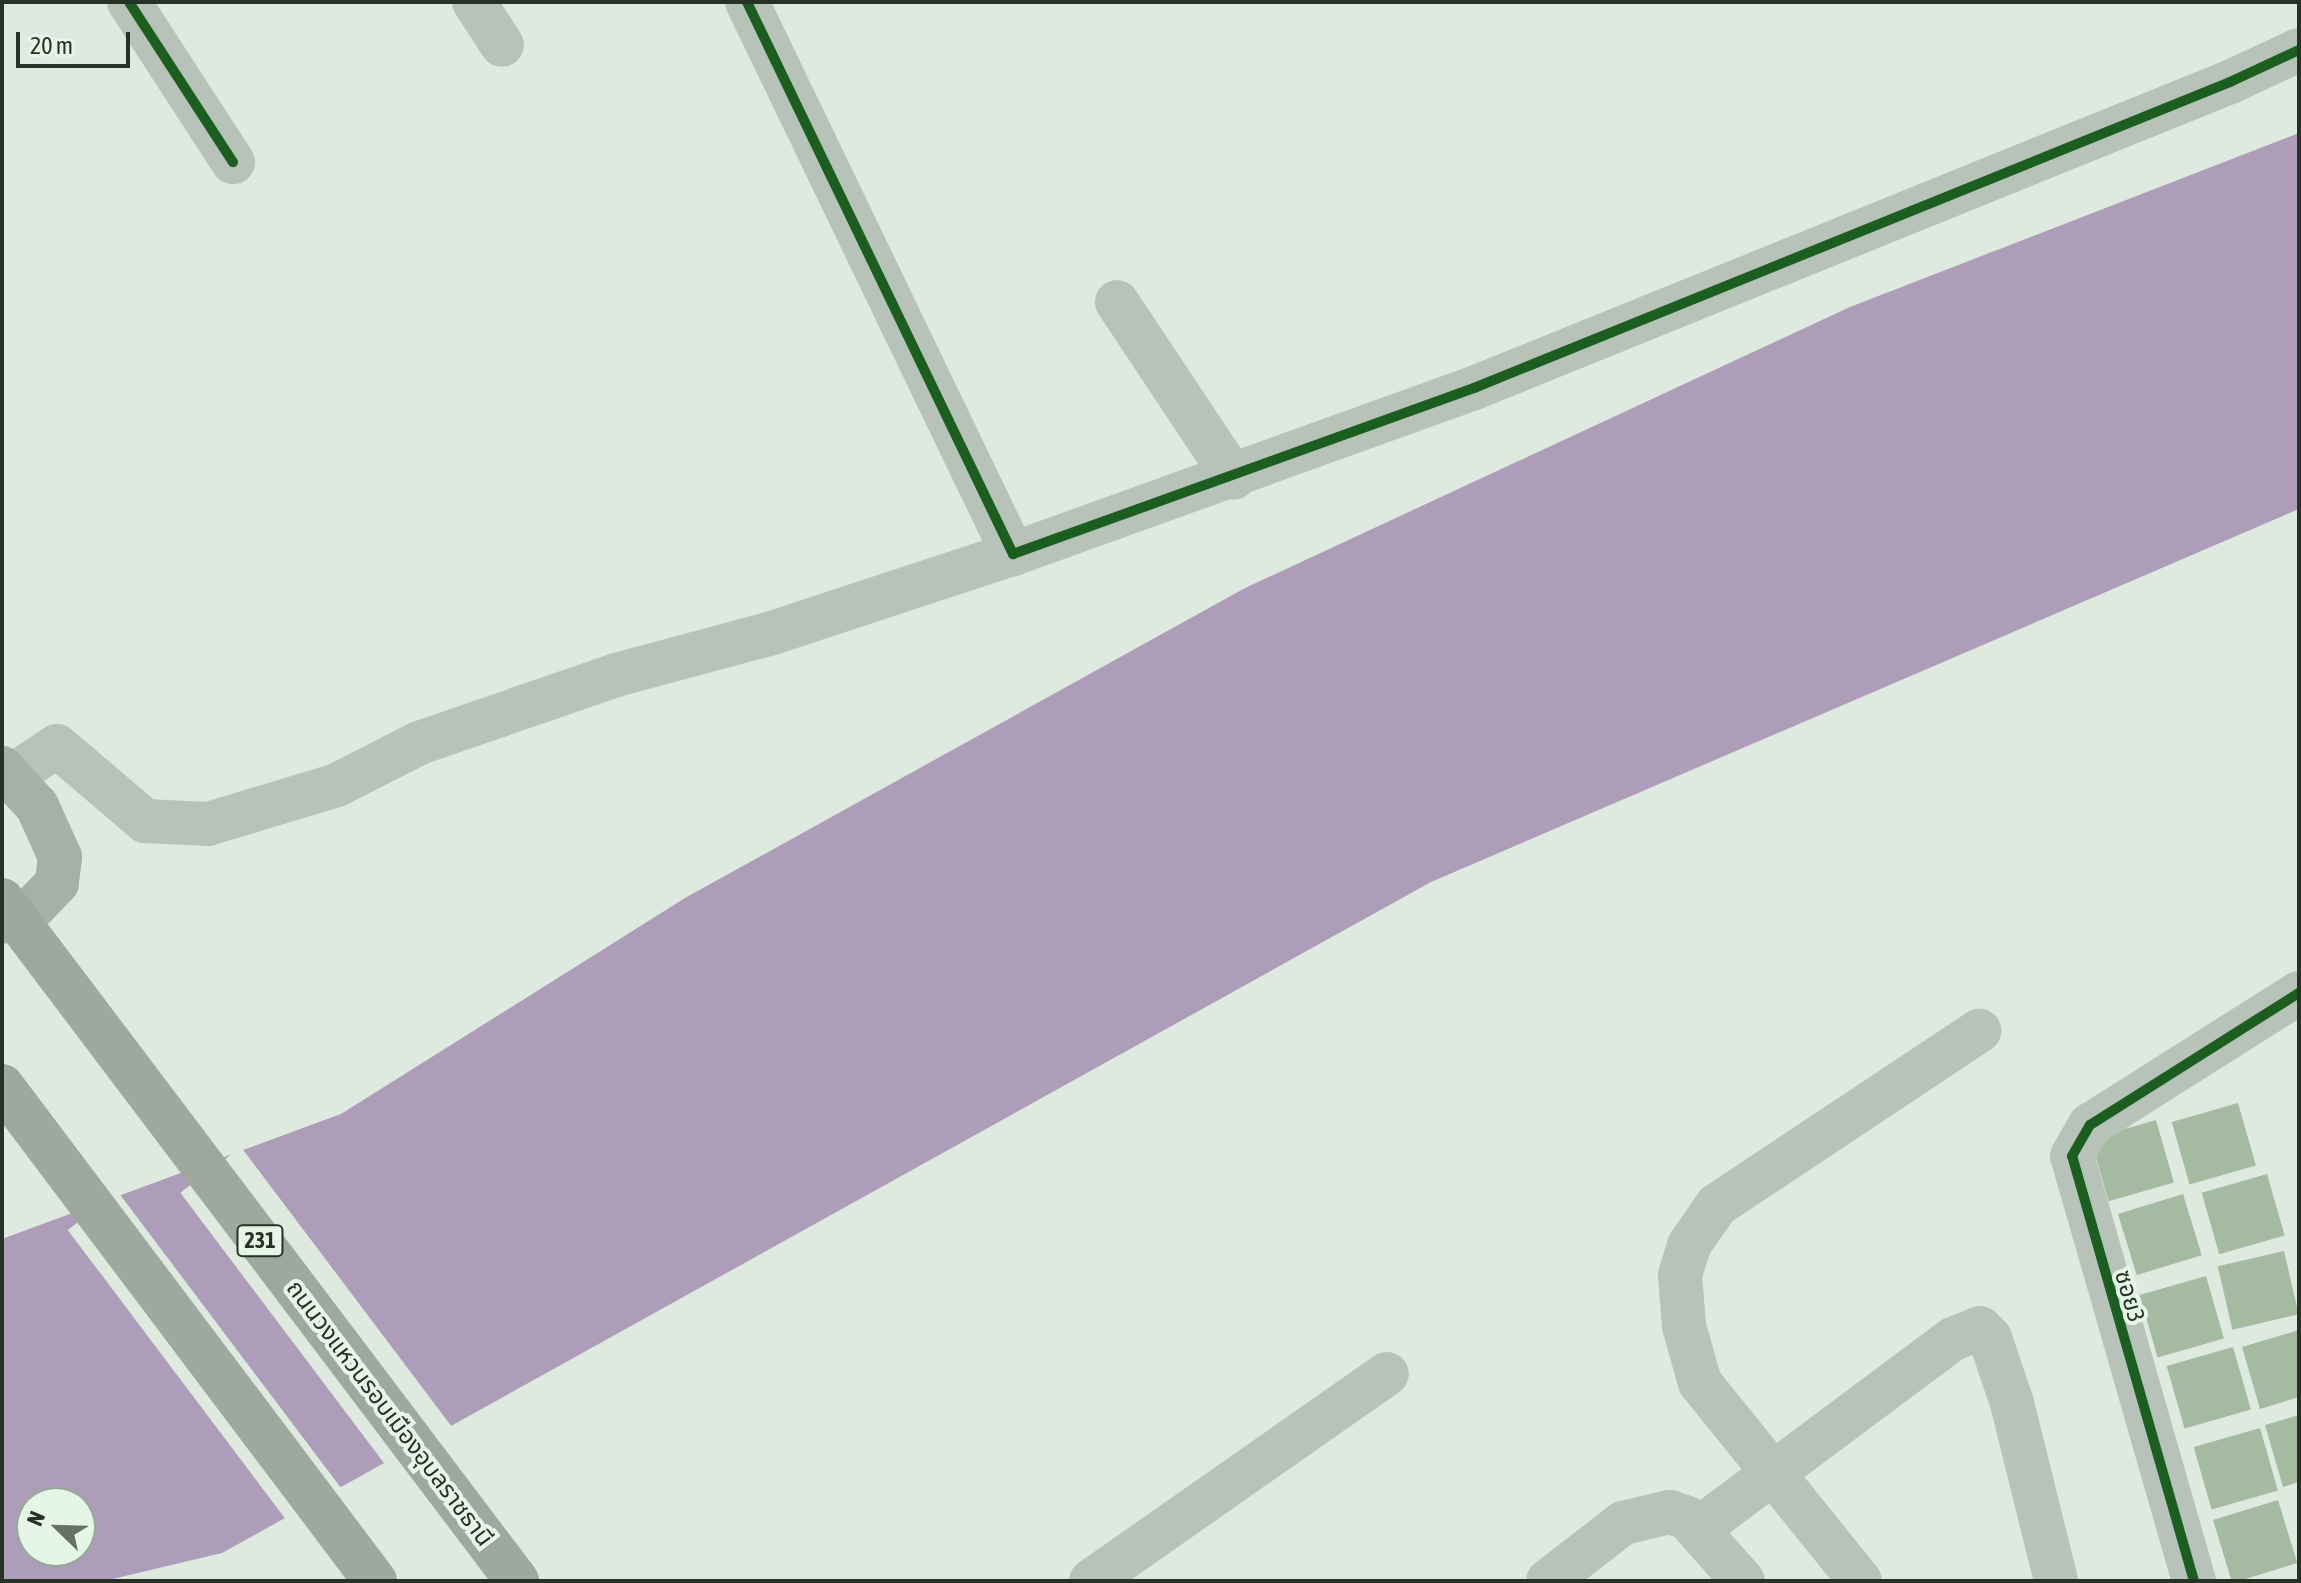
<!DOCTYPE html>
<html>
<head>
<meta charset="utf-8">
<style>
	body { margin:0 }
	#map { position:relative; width:2301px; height:1583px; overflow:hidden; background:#dee9e0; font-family:"Asap Condensed","Noto Sans Thai",sans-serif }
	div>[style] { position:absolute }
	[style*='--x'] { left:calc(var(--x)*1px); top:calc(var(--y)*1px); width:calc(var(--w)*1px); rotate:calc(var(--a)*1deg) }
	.water>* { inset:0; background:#ad9db8 }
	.pier>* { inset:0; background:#dee9e0; transform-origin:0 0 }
	.building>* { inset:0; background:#a4bba2; transform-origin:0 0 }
	.minor>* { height:44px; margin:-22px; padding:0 22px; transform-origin:22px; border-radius:22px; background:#b7c2b8 }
	.major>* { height:44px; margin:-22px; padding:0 22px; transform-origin:22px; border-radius:22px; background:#a7b0a7 }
	.highway>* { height:44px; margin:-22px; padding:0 22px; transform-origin:22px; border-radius:22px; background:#9ea89f }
	.highway-bridge>* { height:44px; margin:-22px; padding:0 22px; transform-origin:22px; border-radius:22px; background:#9ea89f }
	.cycleway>* { height:10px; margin:-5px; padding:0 5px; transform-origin:5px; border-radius:5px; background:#1b5e20 }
	span { translate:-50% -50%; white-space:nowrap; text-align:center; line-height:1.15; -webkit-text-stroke:8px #e5f6e8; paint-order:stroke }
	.shield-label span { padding:2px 6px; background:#e5f6e8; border:2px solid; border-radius:6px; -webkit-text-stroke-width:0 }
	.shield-label { font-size:22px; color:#273226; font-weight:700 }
	.street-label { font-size:24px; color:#273226 }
	.frame { position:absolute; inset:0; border:4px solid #273226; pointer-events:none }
	.north { position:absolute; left:16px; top:1487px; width:80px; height:80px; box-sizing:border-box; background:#e5f6e8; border:2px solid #99a89a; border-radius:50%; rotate:293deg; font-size:22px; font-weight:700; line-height:32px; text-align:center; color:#273226 }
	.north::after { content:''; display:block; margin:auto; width:28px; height:36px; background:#677267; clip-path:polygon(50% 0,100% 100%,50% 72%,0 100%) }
	.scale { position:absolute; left:16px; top:32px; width:114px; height:36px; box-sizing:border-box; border:4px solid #273226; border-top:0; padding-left:10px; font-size:24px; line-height:28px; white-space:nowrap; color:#273226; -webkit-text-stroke:6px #e5f6e8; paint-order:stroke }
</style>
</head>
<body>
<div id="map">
	<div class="water">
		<div style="clip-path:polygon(evenodd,2299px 133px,2299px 509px,1431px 882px,222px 1553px,104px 1581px,2px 1581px,2px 1239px,341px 1114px,685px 898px,1245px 588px,1850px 307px,2299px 133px,32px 1503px,80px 1503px,80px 1551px,32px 1551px,32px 1503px)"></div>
	</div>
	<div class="pier">
		<div style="left:241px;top:1147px;width:355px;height:76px;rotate:53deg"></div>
		<div style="left:118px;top:1192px;width:375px;height:63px;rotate:53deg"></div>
	</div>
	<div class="building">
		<div style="left:2238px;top:1103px;width:65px;height:69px;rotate:74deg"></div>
		<div style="left:2156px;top:1120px;width:65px;height:68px;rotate:74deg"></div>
		<div style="left:2267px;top:1174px;width:64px;height:68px;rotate:74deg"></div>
		<div style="left:2183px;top:1194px;width:64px;height:68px;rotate:73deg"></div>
		<div style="left:2284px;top:1251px;width:65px;height:68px;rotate:77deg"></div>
		<div style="left:2206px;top:1276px;width:65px;height:69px;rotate:74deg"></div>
		<div style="clip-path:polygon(2299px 1330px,2299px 1397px,2260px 1409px,2242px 1347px)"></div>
		<div style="left:2233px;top:1347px;width:65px;height:69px;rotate:74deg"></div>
		<div style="clip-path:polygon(2299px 1415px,2299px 1482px,2283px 1487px,2265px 1425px)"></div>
		<div style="left:2260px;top:1428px;width:65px;height:69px;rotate:74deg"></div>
		<div style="left:2278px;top:1500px;width:66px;height:68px;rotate:73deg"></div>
	</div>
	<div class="minor">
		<div style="--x:129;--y:2;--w:191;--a:57"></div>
		<div style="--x:474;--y:2;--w:51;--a:56.9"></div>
		<div style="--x:747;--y:2;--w:613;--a:64.27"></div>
		<div style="--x:1117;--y:302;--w:211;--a:56.4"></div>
		<div style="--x:10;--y:777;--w:56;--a:-33.4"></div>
		<div style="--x:57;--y:746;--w:116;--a:40.4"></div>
		<div style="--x:145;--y:821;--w:63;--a:2.7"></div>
		<div style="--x:208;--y:824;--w:135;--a:-16.8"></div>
		<div style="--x:337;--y:785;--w:92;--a:-27.1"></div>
		<div style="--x:419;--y:743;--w:208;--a:-19"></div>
		<div style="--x:616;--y:675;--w:158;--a:-15"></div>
		<div style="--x:769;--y:634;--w:257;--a:-18.2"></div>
		<div style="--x:1013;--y:554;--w:490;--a:-19.8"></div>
		<div style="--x:1474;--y:388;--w:816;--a:-22.04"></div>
		<div style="--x:2230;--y:82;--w:76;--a:-24.9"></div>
		<div style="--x:1698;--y:1529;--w:318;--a:-36.7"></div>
		<div style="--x:1953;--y:1339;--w:29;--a:-22"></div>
		<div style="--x:1980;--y:1328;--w:14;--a:45"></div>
		<div style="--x:1990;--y:1338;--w:69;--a:71.3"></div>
		<div style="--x:2012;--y:1403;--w:183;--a:76.1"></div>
		<div style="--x:1091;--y:1581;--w:361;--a:-35"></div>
		<div style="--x:1548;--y:1581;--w:95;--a:-37.7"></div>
		<div style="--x:1623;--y:1523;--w:48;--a:-13.2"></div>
		<div style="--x:1670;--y:1512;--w:18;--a:19"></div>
		<div style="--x:1687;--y:1518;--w:84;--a:48.4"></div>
		<div style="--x:1860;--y:1581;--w:255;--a:-128.9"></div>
		<div style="--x:1700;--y:1383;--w:59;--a:-105.7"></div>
		<div style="--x:1684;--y:1326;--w:51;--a:-94.5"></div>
		<div style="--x:1680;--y:1275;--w:31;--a:-73"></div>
		<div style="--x:1689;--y:1245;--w:49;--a:-55"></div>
		<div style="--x:1717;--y:1205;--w:315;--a:-33.6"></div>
		<div style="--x:2194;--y:1581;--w:442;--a:-106"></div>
		<div style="--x:2072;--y:1156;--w:36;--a:-60"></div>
		<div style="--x:2090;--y:1125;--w:247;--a:-32.3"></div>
	</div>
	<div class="major">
		<div style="--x:2;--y:768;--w:52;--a:47.4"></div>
		<div style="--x:37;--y:806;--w:56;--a:65.7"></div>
		<div style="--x:60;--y:857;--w:26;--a:97"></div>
		<div style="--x:57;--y:883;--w:33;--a:134"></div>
		<div style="--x:34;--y:907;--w:35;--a:155"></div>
	</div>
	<div class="highway">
		<div style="--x:2;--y:1086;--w:620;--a:53"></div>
	</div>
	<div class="highway-bridge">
		<div style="--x:2;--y:900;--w:854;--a:52.9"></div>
	</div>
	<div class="cycleway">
		<div style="--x:129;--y:2;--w:191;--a:57"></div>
		<div style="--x:747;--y:2;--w:613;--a:64.27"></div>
		<div style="--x:1013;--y:554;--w:490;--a:-19.8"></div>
		<div style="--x:1474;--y:388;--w:816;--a:-22.04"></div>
		<div style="--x:2230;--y:82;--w:76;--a:-24.9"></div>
		<div style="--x:2194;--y:1581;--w:442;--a:-106"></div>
		<div style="--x:2072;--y:1156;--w:36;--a:-60"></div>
		<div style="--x:2090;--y:1125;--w:247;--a:-32.3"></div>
	</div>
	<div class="shield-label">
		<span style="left:260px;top:1241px">231</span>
	</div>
	<div class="street-label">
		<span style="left:2130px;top:1296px;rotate:74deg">ซอย3</span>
		<span style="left:390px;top:1413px;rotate:53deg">ถนนวงแหวนรอบเมืองอุบลราชธานี</span>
	</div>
	<div class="frame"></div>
	<div class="north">N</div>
	<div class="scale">20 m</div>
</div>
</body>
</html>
